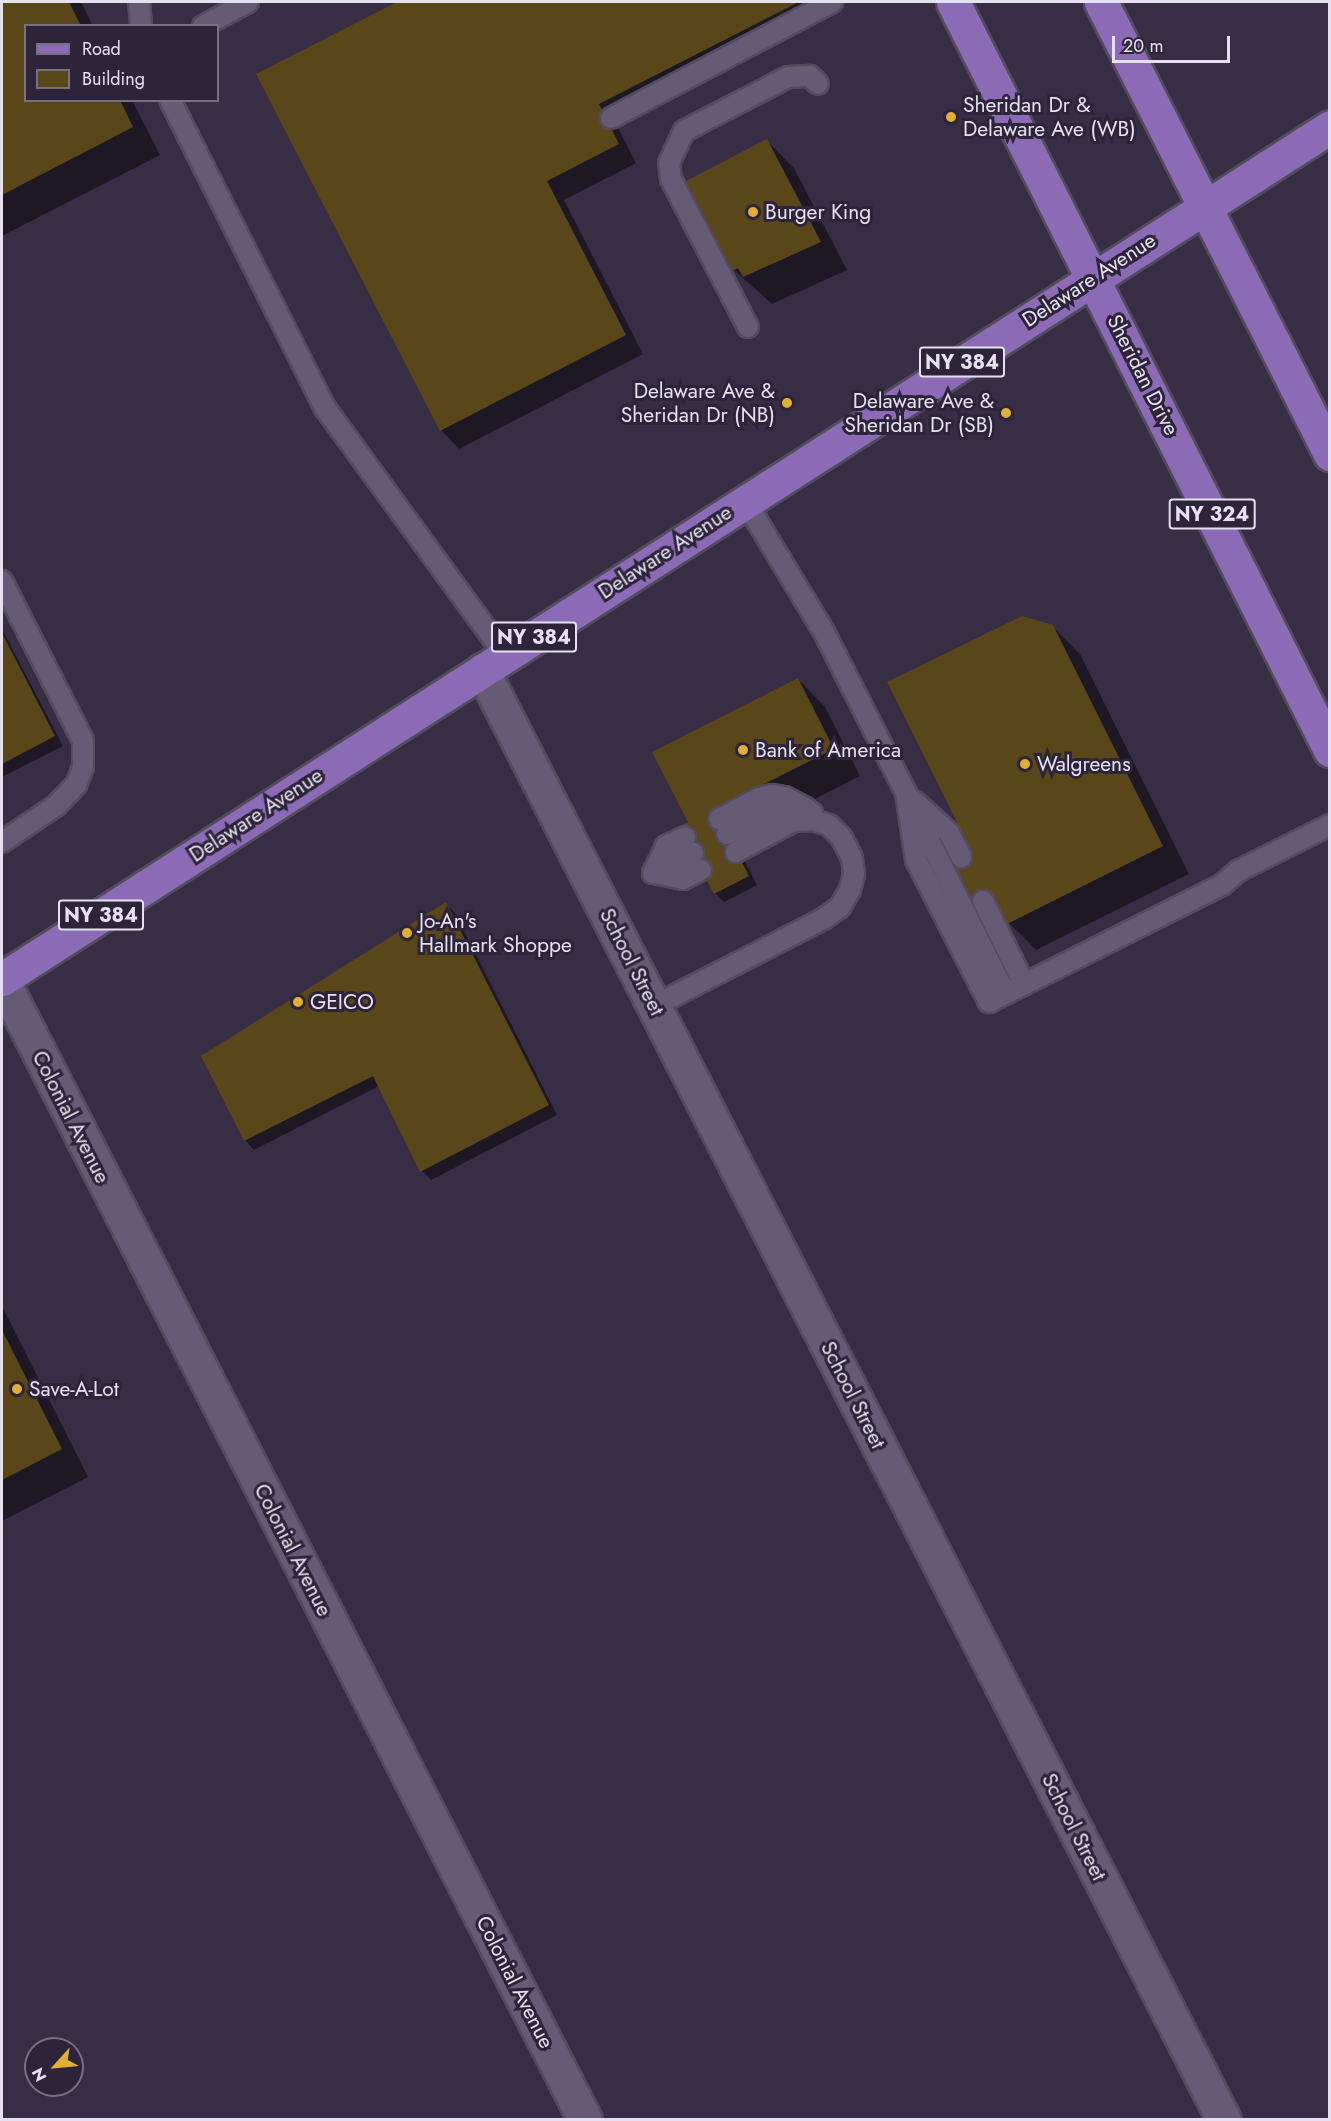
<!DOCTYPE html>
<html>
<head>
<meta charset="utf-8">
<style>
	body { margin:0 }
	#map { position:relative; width:1331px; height:2121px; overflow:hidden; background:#372e45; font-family:Jost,sans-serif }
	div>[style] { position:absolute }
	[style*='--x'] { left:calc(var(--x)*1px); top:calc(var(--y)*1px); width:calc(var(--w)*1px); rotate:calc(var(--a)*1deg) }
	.shadow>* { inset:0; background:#0007 }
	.building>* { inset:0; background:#5a4719 }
	.roads { filter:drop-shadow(2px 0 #534b5e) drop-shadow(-2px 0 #534b5e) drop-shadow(0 2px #534b5e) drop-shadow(0 -2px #534b5e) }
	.lane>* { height:20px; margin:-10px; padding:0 10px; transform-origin:10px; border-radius:10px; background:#655b75 }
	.street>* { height:33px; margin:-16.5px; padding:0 16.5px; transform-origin:16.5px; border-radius:16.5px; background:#655b75 }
	.primary>* { height:33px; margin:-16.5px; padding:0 16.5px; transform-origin:16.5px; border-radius:16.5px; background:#8b6bb6 }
	.dots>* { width:16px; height:16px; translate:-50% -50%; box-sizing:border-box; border:3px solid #2d243a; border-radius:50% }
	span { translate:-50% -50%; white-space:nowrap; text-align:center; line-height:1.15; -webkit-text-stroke:6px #2d243a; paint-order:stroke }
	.shield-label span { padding:2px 4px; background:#2d243a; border:2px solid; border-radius:4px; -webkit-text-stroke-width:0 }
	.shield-label { font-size:20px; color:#e6e1f0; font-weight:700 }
	.poi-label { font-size:21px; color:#e6e1f0 }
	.left { translate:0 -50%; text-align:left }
	.right { translate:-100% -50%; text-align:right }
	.street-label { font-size:21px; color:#e6e1f0 }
	.frame { position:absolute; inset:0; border:3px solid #e6e1f0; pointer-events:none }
	.legend { position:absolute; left:24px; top:24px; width:195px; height:78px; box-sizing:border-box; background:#2d243a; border:2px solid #777083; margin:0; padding:8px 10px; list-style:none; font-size:18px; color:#e6e1f0 }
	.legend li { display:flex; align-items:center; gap:12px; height:30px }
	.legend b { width:30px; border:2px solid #777083 }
	.north { position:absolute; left:24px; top:2037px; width:60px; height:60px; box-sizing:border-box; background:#2d243a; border:2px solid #777083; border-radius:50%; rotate:243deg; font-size:16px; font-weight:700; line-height:24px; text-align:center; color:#e6e1f0 }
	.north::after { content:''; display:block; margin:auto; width:21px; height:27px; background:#e0b034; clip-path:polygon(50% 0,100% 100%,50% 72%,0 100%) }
	.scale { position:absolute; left:1112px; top:36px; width:118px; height:27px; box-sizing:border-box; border:3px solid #e6e1f0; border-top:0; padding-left:8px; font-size:18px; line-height:21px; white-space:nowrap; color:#e6e1f0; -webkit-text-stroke:4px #2d243a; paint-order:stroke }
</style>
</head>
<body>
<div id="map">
	<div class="shadow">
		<div style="clip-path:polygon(2px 2px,81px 2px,93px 26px,26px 26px,26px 100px,132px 100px,160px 155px,2px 236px)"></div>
		<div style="clip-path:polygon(400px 2px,820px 2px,610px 112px,636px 163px,564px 200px,643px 354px,459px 449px,441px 430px,258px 75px)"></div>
		<div style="clip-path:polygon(767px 141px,794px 168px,847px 270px,772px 304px,734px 270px)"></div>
		<div style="clip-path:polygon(1052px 626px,1080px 654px,1189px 874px,1036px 950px,1009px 923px,1000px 906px,975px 918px,966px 909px,974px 853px)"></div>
		<div style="clip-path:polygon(2px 629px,63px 746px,2px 777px)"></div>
		<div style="clip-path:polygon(798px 679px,825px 707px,860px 776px,734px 840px,757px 885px,724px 902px,715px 893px,691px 823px)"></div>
		<div style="clip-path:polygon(446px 904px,455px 913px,557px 1115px,431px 1180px,422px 1171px,379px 1086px,254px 1150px,245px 1140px)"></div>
		<div style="clip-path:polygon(2px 1306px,88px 1477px,2px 1521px)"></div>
	</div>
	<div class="building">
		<div style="clip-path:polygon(2px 2px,69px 2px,81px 26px,26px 26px,26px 100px,120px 100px,133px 127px,2px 195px)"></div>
		<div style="clip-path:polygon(397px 2px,799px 2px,599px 104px,619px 144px,547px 181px,626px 335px,440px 431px,256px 74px)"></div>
		<div style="clip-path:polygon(767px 139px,821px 242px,743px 277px,738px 268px,733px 271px,686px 181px)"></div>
		<div style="clip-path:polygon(1022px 616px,1053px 625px,1163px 846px,1007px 924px,994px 896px,965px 910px,943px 866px,972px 852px,887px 682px)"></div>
		<div style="clip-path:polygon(2px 633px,55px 736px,2px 764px)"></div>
		<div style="clip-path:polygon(798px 678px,834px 749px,714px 809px,749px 876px,714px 894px,679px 827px,688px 822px,652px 752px)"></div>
		<div style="clip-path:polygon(446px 902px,549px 1105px,420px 1172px,373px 1076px,244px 1141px,201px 1056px)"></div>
		<div style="clip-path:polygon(2px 1330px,62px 1449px,2px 1480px)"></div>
	</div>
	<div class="roads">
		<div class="lane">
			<div style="--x:139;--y:2;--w:24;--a:85"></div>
			<div style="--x:203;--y:26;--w:51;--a:-28.1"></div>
			<div style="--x:170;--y:100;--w:345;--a:63.3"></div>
			<div style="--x:325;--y:408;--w:306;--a:53.9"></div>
			<div style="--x:611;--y:118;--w:250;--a:-27.7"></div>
			<div style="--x:748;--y:327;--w:167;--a:-117.5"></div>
			<div style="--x:671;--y:179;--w:16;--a:-97"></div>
			<div style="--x:669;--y:163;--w:35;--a:-65"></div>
			<div style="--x:684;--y:131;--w:117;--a:-27.4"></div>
			<div style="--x:788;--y:77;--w:22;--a:-3"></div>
			<div style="--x:810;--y:76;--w:11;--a:45"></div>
			<div style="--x:745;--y:501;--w:153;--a:58.9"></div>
			<div style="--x:824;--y:632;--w:181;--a:63"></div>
			<div style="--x:906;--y:793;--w:68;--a:81.5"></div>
			<div style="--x:916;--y:860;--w:160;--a:62.8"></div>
			<div style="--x:989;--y:1002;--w:261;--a:-26.7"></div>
			<div style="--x:1222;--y:885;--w:21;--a:-41"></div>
			<div style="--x:1238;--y:871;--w:103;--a:-26.6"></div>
			<div style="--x:2;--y:581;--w:179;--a:63.1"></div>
			<div style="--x:83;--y:741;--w:26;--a:90"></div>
			<div style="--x:83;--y:767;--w:19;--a:111"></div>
			<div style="--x:76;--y:785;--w:28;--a:134"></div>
			<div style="--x:57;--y:805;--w:66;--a:146.1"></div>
			<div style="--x:914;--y:801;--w:47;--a:42.4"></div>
			<div style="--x:949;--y:833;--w:27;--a:63"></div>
			<div style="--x:915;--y:812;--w:202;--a:63.6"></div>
			<div style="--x:719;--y:819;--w:45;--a:-27.7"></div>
			<div style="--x:759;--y:798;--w:13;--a:-13"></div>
			<div style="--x:772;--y:795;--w:13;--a:9"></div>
			<div style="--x:785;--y:797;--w:24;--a:28"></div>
			<div style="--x:727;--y:834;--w:54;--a:-25.1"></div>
			<div style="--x:776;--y:811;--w:36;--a:3"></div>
			<div style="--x:653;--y:873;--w:31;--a:11"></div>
			<div style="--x:683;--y:879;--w:20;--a:-27"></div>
			<div style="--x:653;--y:873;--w:30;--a:-64"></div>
			<div style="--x:666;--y:846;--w:21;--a:-25"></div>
			<div style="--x:653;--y:873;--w:45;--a:-26.6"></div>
			<div style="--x:983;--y:901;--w:93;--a:63.7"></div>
			<div style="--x:654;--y:1006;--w:190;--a:-27.2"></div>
			<div style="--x:823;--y:919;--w:21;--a:-35"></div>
			<div style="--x:840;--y:907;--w:20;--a:-60"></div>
			<div style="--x:850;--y:890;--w:16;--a:-76"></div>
			<div style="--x:854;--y:874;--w:16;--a:-97"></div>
			<div style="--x:852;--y:858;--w:22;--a:-117"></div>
			<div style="--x:842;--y:838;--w:18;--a:-135"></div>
			<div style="--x:829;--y:825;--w:17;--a:-163"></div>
			<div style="--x:813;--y:820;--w:19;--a:177"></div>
			<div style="--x:794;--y:821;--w:66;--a:151.9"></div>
		</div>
		<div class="street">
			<div style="--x:482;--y:670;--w:1629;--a:62.9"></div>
			<div style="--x:2;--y:980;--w:1280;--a:62.91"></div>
		</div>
		<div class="primary">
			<div style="--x:953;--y:2;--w:838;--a:63.25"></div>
			<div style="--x:1101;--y:2;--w:507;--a:63.13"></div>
			<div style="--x:2;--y:979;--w:1578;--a:-32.68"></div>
		</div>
	</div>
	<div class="dots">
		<div style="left:951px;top:117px;background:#e0b034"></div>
		<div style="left:753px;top:212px;background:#e0b034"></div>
		<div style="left:787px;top:403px;background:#e0b034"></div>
		<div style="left:1006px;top:413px;background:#e0b034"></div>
		<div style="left:743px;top:750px;background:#e0b034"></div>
		<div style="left:1025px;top:764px;background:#e0b034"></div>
		<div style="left:407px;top:933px;background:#e0b034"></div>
		<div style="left:298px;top:1002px;background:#e0b034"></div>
		<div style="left:17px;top:1389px;background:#e0b034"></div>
	</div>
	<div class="shield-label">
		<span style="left:962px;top:362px">NY 384</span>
		<span style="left:1212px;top:514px">NY 324</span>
		<span style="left:534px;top:637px">NY 384</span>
		<span style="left:101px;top:915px">NY 384</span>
	</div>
	<div class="poi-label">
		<span class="left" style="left:963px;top:117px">Sheridan Dr &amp;<br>Delaware Ave (WB)</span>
		<span class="left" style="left:765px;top:212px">Burger King</span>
		<span class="right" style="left:775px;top:403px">Delaware Ave &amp;<br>Sheridan Dr (NB)</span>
		<span class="right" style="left:994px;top:413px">Delaware Ave &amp;<br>Sheridan Dr (SB)</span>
		<span class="left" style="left:755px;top:750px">Bank of America</span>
		<span class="left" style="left:1037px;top:764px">Walgreens</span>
		<span class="left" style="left:419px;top:933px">Jo-An's<br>Hallmark Shoppe</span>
		<span class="left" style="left:310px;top:1002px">GEICO</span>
		<span class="left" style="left:29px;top:1389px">Save-A-Lot</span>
	</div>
	<div class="street-label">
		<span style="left:1089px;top:280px;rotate:-33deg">Delaware Avenue</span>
		<span style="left:1143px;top:375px;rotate:63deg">Sheridan Drive</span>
		<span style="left:665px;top:552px;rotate:-33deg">Delaware Avenue</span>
		<span style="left:256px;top:815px;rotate:-33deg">Delaware Avenue</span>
		<span style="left:632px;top:962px;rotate:63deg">School Street</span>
		<span style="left:71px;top:1117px;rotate:63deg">Colonial Avenue</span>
		<span style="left:853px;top:1395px;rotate:63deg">School Street</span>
		<span style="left:293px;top:1550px;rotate:63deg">Colonial Avenue</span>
		<span style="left:1074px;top:1827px;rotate:63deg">School Street</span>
		<span style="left:515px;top:1982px;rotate:63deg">Colonial Avenue</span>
	</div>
	<div class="frame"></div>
	<ul class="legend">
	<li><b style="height:8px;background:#8b6bb6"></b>Road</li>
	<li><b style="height:16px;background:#5a4719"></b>Building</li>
	</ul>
	<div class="north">N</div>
	<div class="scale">20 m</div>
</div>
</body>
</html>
